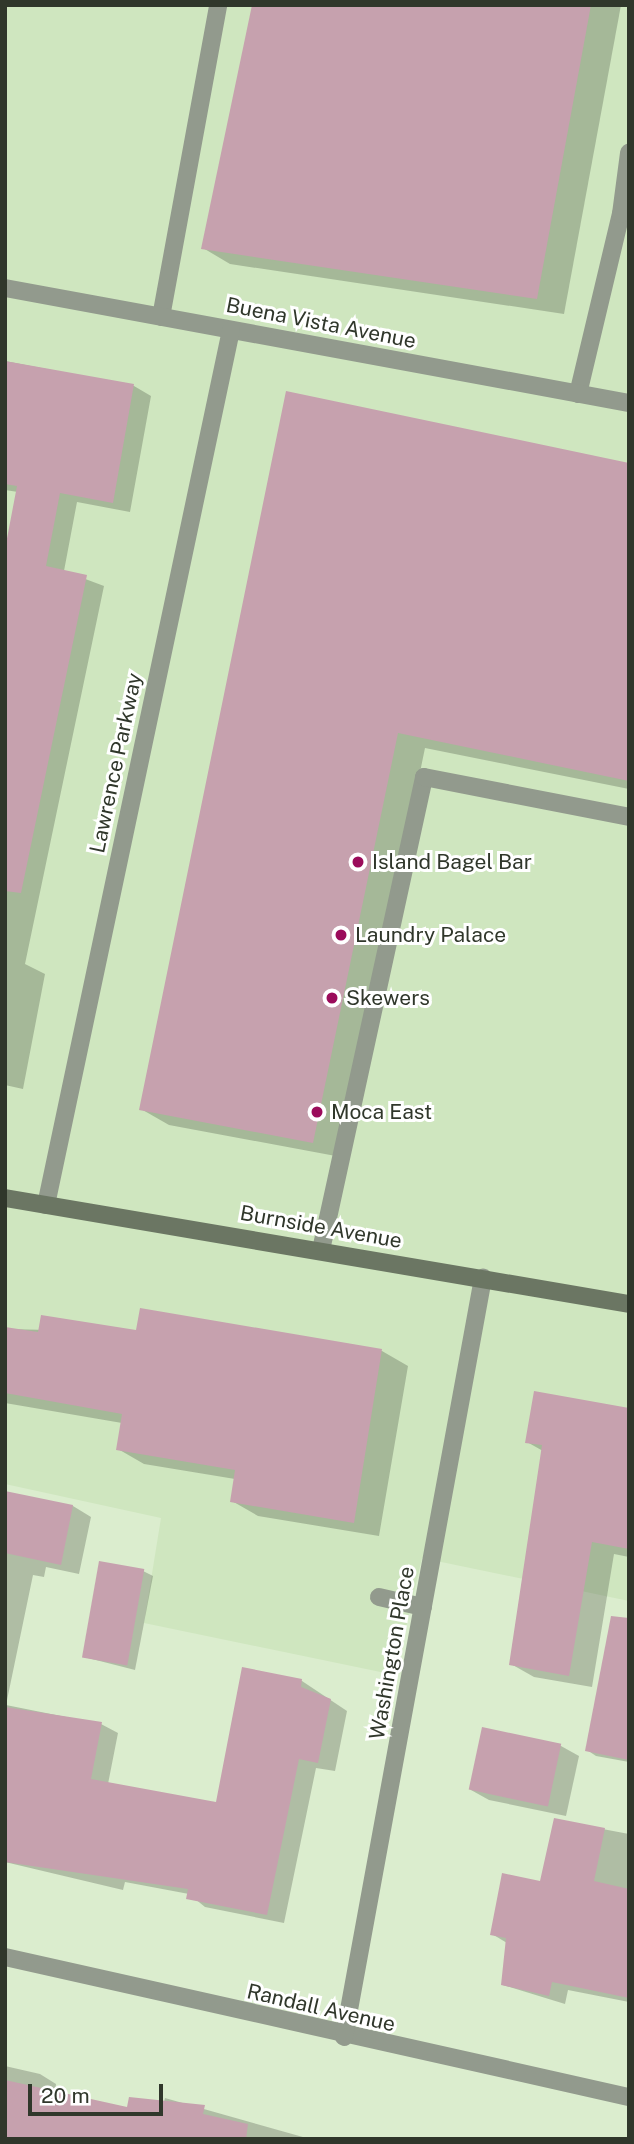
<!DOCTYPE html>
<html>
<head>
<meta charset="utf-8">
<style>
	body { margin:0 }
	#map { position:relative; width:634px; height:2144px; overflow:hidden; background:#dbedce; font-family:"Public Sans",sans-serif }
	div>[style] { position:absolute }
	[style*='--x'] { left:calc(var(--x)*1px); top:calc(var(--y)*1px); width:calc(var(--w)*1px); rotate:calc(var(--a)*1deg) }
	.built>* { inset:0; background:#cfe6bf }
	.shadow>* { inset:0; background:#0003 }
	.building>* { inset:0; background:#c6a1ae; transform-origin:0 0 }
	.service>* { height:18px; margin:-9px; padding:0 9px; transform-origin:9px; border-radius:9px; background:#929a8d }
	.minor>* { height:18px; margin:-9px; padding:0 9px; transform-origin:9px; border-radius:9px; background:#929a8d }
	.secondary>* { height:18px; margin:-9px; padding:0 9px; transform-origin:9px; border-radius:9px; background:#6b7663 }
	.dots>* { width:19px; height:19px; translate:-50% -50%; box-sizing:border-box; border:4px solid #fff; border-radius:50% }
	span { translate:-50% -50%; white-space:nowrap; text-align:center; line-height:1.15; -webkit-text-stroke:6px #fff; paint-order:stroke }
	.street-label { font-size:21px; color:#30372b }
	.poi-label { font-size:21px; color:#30372b }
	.left { translate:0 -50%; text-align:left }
	.frame { position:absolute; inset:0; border:7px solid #30372b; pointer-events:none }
	.scale { position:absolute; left:28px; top:2084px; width:135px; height:32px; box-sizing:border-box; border:4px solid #30372b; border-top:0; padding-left:9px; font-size:21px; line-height:24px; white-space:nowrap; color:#30372b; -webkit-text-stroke:5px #fff; paint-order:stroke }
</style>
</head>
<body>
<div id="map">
	<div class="built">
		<div style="clip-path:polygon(5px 5px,629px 5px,629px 1601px,422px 1558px,395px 1675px,144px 1623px,161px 1518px,5px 1484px)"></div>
	</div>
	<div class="shadow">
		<div style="clip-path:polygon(254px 5px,621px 5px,564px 314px,230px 264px,203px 248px)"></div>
		<div style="clip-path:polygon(5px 361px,134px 386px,151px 396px,130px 512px,77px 502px,64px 571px,104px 586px,25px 964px,45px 974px,23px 1089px,5px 1085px,5px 558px,18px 492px,5px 490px)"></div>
		<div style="clip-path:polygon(287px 393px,629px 465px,629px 789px,425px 748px,341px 1157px,169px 1125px,141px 1109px)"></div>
		<div style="clip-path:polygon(141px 1311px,382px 1351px,408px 1366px,379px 1536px,258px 1516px,232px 1501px,235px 1479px,144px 1464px,118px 1449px,122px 1423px,5px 1403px,5px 1329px,138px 1332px)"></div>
		<div style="clip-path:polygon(629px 1410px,629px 1557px,614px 1554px,592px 1687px,534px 1677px,511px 1664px,543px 1451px,527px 1442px)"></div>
		<div style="clip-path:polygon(5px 1492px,73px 1506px,91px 1517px,79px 1574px,46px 1567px,44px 1577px,33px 1575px,6px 1705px,101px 1724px,118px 1733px,108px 1784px,217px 1804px,243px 1669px,302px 1681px,347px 1711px,335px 1771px,316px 1768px,284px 1923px,205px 1907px,189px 1894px,125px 1882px,123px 1890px,5px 1862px)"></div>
		<div style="clip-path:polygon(143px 1571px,153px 1576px,135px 1670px,84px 1657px)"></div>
		<div style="clip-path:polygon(629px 1681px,629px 1762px,596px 1756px,587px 1750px)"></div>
		<div style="clip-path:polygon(484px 1729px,561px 1746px,579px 1756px,566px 1816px,489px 1800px,471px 1790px)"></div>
		<div style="clip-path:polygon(555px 1820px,629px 1834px,629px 2002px,568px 1990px,565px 2004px,503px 1985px,507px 1943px,492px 1934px,542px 1883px)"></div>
		<div style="clip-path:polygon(5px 2066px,40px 2074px,56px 2084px,55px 2093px,128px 2109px,163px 2106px,165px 2098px,310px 2139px,5px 2139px)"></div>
	</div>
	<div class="building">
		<div style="clip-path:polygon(252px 5px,591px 5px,537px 299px,201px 249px)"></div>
		<div style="clip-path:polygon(5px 361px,134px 384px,113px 503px,60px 493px,46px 566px,87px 575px,21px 893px,5px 891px,5px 549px,17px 486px,5px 484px)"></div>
		<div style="clip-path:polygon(286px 391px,629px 463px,629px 781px,398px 733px,313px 1143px,139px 1110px)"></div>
		<div style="clip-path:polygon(140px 1308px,382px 1349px,354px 1523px,230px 1502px,235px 1470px,116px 1450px,122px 1414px,5px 1393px,5px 1327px,38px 1332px,41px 1315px,136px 1330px)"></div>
		<div style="clip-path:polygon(534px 1391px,629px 1408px,629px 1549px,592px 1542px,569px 1676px,509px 1665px,542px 1445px,525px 1443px)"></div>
		<div style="clip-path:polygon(5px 1491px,73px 1505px,61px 1565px,5px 1553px)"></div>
		<div style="left:99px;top:1561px;width:46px;height:98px;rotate:10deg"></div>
		<div style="clip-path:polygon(611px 1616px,629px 1618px,629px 1760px,585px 1751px)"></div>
		<div style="clip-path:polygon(242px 1667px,302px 1679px,301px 1687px,331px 1699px,318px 1763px,299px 1759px,267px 1915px,186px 1899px,188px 1889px,5px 1862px,5px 1707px,102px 1722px,91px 1779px,216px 1802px)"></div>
		<div style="left:482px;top:1727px;width:81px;height:64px;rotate:12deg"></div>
		<div style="clip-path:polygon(554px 1818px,605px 1828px,594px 1881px,629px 1889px,629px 1998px,552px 1982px,549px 1996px,501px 1985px,506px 1938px,490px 1935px,502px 1873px,540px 1881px)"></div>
		<div style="clip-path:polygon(5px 2080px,127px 2107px,129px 2097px,205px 2105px,203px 2114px,248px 2124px,246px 2139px,5px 2139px)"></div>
	</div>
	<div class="service">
		<div style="--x:161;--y:317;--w:317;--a:-79.6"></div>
		<div style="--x:578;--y:394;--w:185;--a:-76.6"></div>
		<div style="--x:621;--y:214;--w:62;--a:-82.5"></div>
		<div style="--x:321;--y:1250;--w:484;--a:-77.7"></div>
		<div style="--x:424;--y:777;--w:209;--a:11"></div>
		<div style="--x:379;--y:1597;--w:45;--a:12.8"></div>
	</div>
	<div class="minor">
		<div style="--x:5;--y:288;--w:635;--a:10.44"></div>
		<div style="--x:46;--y:1205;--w:894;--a:-78.06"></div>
		<div style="--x:5;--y:1957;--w:640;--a:12.65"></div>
		<div style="--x:344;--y:2037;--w:772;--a:-79.62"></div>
	</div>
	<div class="secondary">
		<div style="--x:5;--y:1198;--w:633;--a:9.64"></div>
	</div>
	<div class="dots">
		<div style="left:358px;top:862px;background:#9b0b5b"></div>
		<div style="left:341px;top:935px;background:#9b0b5b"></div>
		<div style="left:332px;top:998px;background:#9b0b5b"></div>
		<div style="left:317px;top:1112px;background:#9b0b5b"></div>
	</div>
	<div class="street-label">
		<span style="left:321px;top:323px;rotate:11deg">Buena Vista Avenue</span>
		<span style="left:116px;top:763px;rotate:-78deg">Lawrence Parkway</span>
		<span style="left:321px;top:1227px;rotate:10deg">Burnside Avenue</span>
		<span style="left:392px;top:1653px;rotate:-80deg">Washington Place</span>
		<span style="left:321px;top:2008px;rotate:13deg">Randall Avenue</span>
	</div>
	<div class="poi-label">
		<span class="left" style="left:372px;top:862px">Island Bagel Bar</span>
		<span class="left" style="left:355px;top:935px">Laundry Palace</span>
		<span class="left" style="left:346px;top:998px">Skewers</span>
		<span class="left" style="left:331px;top:1112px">Moca East</span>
	</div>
	<div class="frame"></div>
	<div class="scale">20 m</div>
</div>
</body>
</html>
